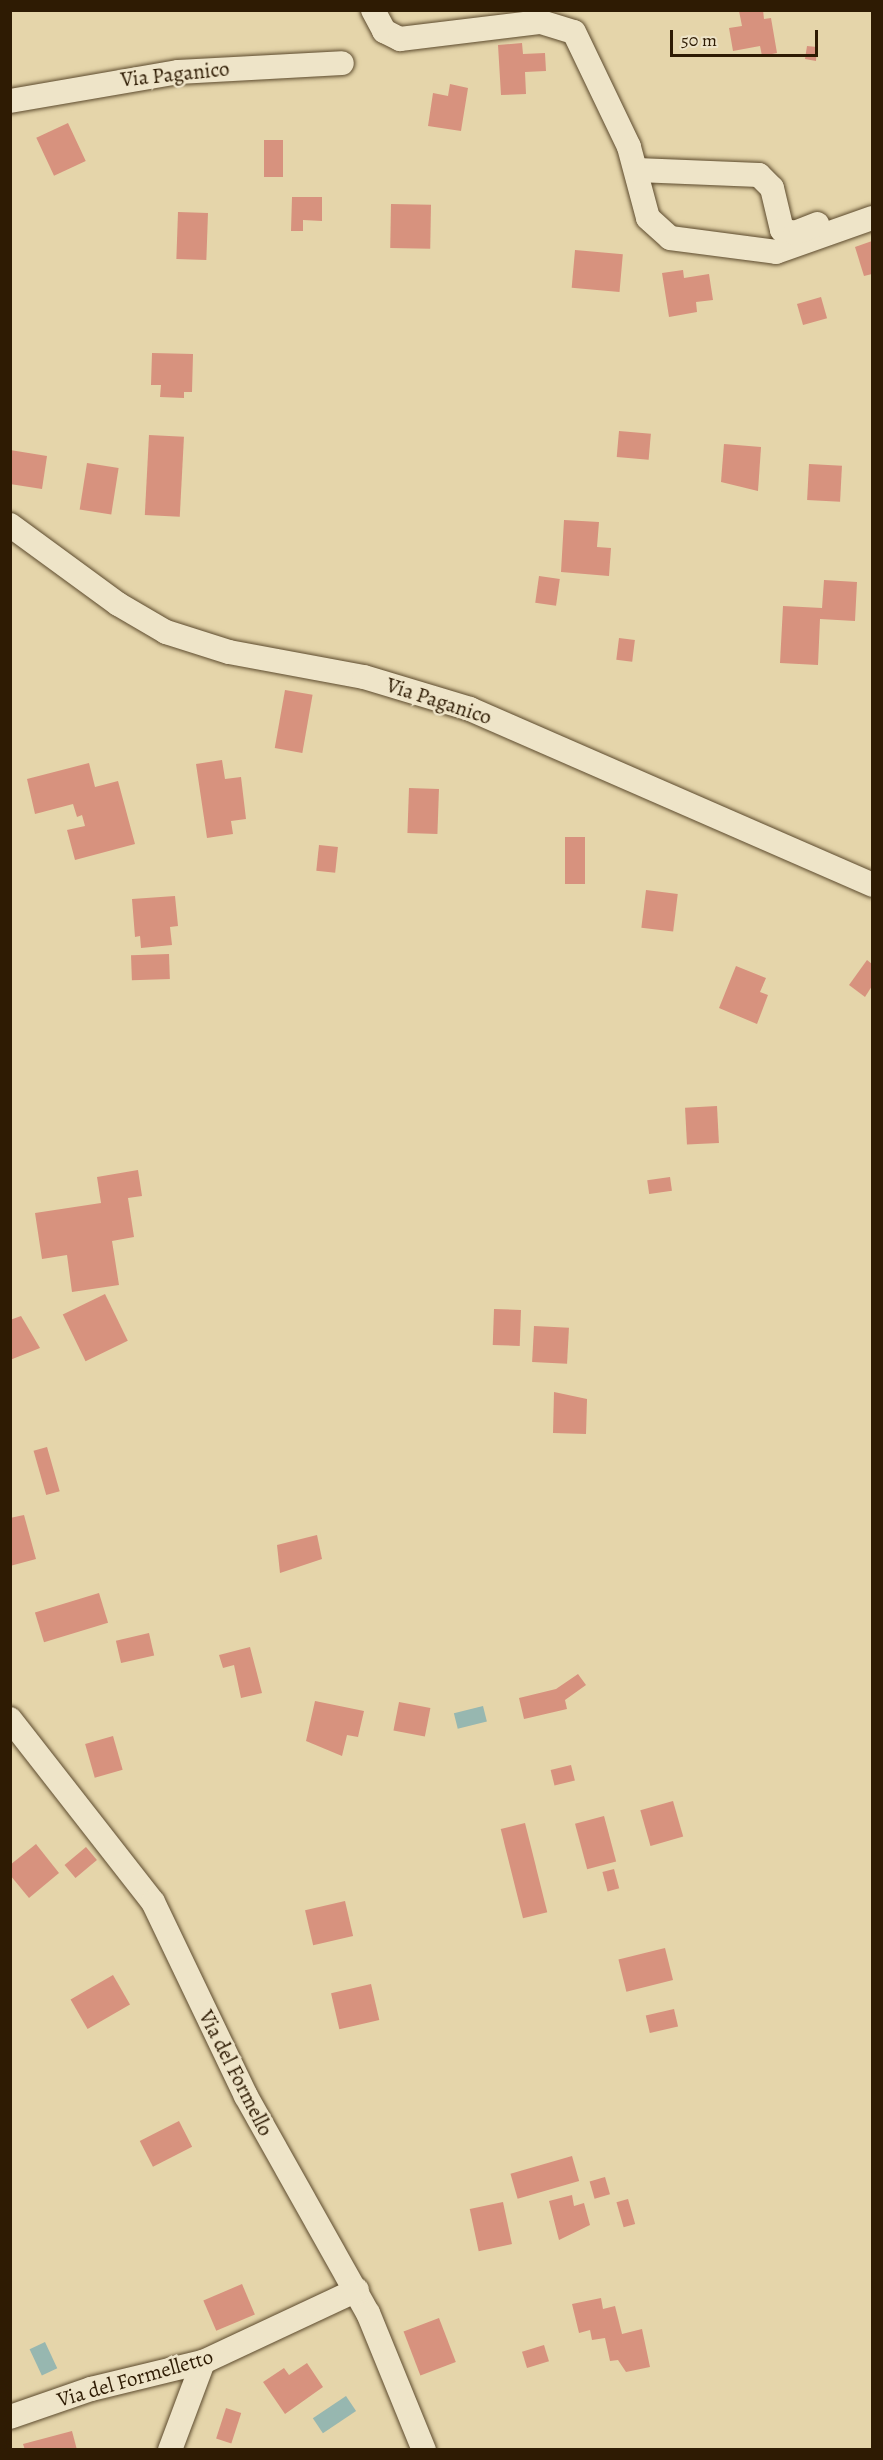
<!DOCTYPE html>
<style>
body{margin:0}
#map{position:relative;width:883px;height:2460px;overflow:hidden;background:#e5d5aa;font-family:Alegreya,serif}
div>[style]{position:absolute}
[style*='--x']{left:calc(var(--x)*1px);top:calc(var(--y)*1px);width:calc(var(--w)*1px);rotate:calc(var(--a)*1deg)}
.water>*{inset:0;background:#97b7b0;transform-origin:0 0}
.building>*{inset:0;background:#d7927e;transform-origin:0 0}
.roads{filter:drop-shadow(0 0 2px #5c4a2d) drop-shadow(0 0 2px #5c4a2d)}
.minor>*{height:24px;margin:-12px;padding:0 12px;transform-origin:12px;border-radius:12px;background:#eee4c8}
span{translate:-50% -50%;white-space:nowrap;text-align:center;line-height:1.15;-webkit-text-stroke:5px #eee4c8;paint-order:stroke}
.street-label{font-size:21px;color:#2e1b03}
.frame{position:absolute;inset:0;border:12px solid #2e1b03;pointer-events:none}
.scale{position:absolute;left:670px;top:30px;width:148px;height:27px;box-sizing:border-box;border:3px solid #2e1b03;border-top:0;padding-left:8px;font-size:18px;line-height:21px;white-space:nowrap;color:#2e1b03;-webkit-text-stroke:4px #eee4c8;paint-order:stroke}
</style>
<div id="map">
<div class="water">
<i style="left:483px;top:1706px;width:16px;height:30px;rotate:76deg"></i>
<i style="left:45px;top:2342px;width:29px;height:17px;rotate:65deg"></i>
<i style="left:346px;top:2396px;width:18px;height:40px;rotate:56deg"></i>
</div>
<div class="building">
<i style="clip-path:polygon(763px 10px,764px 19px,771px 18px,777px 53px,762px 56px,760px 46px,733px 51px,729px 28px,742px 26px,739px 11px)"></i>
<i style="clip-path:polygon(522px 43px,523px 54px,545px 53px,546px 71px,525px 72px,526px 94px,501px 95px,498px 45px)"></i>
<i style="clip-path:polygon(807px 46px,817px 47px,816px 61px,805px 59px)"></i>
<i style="clip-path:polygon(450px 84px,468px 88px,461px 131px,428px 126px,433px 93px,448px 96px)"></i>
<i style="left:68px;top:123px;width:42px;height:35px;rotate:65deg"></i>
<i style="left:264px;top:140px;width:19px;height:37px"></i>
<i style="clip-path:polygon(292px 197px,322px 197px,322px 221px,303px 220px,303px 231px,291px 231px)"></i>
<i style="left:391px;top:204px;width:40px;height:44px;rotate:1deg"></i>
<i style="left:178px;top:212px;width:30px;height:47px;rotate:2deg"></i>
<i style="clip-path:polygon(872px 241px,872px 274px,864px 276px,855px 247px)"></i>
<i style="left:575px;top:250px;width:48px;height:38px;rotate:5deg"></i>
<i style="clip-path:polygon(683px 270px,684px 278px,709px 274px,713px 300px,696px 302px,697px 312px,669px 317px,662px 273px)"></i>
<i style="left:821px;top:297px;width:22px;height:25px;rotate:74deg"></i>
<i style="clip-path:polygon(152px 353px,193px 354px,192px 392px,184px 392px,184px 398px,160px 397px,161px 385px,151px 385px)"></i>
<i style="left:619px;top:431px;width:32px;height:26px;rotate:5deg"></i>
<i style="left:149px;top:435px;width:35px;height:80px;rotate:3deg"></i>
<i style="clip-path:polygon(724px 444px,761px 447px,758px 491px,721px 482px)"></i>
<i style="clip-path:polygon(10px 450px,47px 456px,42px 489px,10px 484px)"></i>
<i style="left:87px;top:463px;width:32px;height:47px;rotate:9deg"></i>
<i style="left:809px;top:464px;width:33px;height:36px;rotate:3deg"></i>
<i style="clip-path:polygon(564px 520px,599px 522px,597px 547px,611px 548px,609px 576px,561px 572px)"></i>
<i style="left:539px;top:576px;width:21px;height:27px;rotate:8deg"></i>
<i style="clip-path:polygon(824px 580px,857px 582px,855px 621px,820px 619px,818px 665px,780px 663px,783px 606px,822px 608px)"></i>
<i style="left:619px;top:638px;width:16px;height:22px;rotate:7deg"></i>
<i style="left:285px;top:690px;width:28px;height:59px;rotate:10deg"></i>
<i style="clip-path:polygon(222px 760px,225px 779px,241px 777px,246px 819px,231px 821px,233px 834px,207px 838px,196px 764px)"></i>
<i style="clip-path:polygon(89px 763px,95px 787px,118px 781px,135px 844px,75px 860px,67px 830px,85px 826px,82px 815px,77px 817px,73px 804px,35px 814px,27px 779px)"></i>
<i style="left:409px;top:788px;width:30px;height:45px;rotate:2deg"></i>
<i style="left:565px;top:837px;width:20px;height:47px"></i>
<i style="left:319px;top:845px;width:19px;height:26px;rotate:6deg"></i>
<i style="left:646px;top:890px;width:32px;height:38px;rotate:7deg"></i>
<i style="clip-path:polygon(175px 896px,178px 926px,170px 927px,172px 945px,141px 948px,140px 936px,135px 937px,132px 899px)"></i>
<i style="left:169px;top:954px;width:25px;height:38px;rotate:88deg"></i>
<i style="clip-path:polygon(867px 960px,872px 964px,872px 986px,865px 997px,849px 985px)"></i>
<i style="clip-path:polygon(736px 966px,766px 978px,760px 992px,768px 995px,757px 1024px,719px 1008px)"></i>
<i style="left:717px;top:1106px;width:37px;height:32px;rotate:87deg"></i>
<i style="clip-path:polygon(138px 1170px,142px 1196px,128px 1198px,134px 1237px,112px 1241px,119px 1285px,72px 1292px,67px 1255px,42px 1259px,35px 1213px,101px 1203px,97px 1177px)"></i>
<i style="left:670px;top:1177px;width:14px;height:23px;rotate:82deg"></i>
<i style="left:105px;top:1294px;width:52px;height:47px;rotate:64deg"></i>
<i style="left:494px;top:1309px;width:27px;height:36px;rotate:2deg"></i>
<i style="clip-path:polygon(21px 1316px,40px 1348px,10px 1360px,10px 1320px)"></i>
<i style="left:534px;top:1326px;width:35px;height:36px;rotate:3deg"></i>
<i style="clip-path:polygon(554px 1392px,587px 1399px,586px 1434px,553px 1433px)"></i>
<i style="left:47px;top:1447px;width:46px;height:14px;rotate:74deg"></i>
<i style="clip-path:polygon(24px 1515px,36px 1559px,10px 1566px,10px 1518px)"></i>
<i style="clip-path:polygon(317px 1535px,322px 1559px,280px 1573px,277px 1545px)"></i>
<i style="left:99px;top:1593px;width:31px;height:67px;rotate:73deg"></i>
<i style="left:149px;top:1633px;width:23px;height:34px;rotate:77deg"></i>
<i style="clip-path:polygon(250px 1647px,262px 1693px,241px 1698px,234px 1665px,223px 1668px,219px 1655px)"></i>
<i style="clip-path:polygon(578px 1674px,586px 1685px,565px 1700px,567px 1709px,524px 1719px,519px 1698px,556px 1689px)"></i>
<i style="clip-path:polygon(315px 1701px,364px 1711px,358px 1737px,347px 1735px,342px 1756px,306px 1741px)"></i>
<i style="left:399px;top:1702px;width:32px;height:29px;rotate:11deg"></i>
<i style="left:113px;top:1736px;width:35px;height:29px;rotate:74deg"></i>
<i style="left:571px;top:1765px;width:16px;height:21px;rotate:76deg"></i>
<i style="left:673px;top:1801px;width:37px;height:34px;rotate:74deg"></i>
<i style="left:604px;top:1816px;width:47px;height:30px;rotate:75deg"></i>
<i style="left:525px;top:1823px;width:92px;height:25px;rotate:76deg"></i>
<i style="clip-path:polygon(36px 1844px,59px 1873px,29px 1898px,10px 1875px,10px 1865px)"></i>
<i style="left:86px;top:1847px;width:17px;height:28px;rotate:50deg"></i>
<i style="left:614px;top:1869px;width:20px;height:12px;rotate:75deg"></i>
<i style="left:345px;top:1901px;width:36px;height:41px;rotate:77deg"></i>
<i style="left:665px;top:1948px;width:33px;height:48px;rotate:76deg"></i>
<i style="left:113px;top:1975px;width:34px;height:49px;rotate:60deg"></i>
<i style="left:371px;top:1984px;width:37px;height:41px;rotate:77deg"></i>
<i style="left:674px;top:2009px;width:18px;height:29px;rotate:77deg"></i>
<i style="left:179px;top:2121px;width:29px;height:44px;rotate:63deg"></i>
<i style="left:572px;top:2156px;width:26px;height:64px;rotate:74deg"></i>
<i style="left:605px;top:2177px;width:18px;height:16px;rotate:74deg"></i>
<i style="clip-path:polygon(572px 2195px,574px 2206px,584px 2203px,590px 2225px,559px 2240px,549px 2201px)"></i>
<i style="left:628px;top:2199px;width:26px;height:12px;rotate:74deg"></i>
<i style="left:503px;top:2202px;width:43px;height:34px;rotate:78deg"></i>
<i style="left:242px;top:2284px;width:33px;height:42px;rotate:67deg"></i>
<i style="clip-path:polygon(601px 2298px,603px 2309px,615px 2306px,622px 2334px,642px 2329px,650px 2367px,626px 2372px,618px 2360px,610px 2361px,605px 2338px,592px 2340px,590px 2330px,579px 2333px,572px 2304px)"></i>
<i style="left:439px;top:2318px;width:47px;height:38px;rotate:69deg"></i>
<i style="left:544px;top:2345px;width:17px;height:23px;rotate:73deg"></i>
<i style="clip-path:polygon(307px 2363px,323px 2387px,285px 2414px,263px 2382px,284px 2368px,289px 2375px)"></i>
<i style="left:226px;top:2408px;width:16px;height:32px;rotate:18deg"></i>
<i style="clip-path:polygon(72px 2431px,77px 2450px,25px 2450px,23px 2444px)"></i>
</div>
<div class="roads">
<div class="minor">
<i style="--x:373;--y:10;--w:24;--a:62"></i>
<i style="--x:384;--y:31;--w:18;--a:27"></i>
<i style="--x:400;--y:39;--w:142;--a:-6.9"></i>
<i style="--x:541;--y:22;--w:34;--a:17"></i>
<i style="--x:574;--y:32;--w:127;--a:64.4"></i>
<i style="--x:629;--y:147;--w:73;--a:75"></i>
<i style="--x:648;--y:218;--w:30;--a:42"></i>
<i style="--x:670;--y:238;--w:107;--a:7.5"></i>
<i style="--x:776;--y:252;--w:102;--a:-19.5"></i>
<i style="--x:10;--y:101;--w:170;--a:-9.8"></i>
<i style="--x:178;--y:72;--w:164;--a:-3.1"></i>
<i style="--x:637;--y:170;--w:122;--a:2.3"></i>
<i style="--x:759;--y:175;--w:18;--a:45"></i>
<i style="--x:772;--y:188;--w:43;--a:76.6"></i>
<i style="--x:782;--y:230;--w:13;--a:13"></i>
<i style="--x:795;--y:233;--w:24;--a:-22"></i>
<i style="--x:10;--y:525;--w:134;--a:36.2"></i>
<i style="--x:118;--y:604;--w:56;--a:30.3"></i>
<i style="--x:166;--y:632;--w:66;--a:17.6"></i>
<i style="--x:229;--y:652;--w:137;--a:10.5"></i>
<i style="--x:364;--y:677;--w:111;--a:16.8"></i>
<i style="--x:470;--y:709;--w:439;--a:23.6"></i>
<i style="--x:10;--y:1719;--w:232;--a:52"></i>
<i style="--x:153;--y:1902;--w:215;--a:64.4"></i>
<i style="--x:246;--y:2096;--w:249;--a:60.7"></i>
<i style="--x:368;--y:2313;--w:148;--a:67.8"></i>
<i style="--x:10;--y:2417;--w:86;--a:-19.1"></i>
<i style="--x:91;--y:2389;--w:115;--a:-13.6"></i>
<i style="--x:203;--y:2362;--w:170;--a:-25.1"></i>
<i style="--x:170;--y:2450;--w:94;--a:-69.4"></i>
</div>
</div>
<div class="street-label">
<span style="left:175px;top:74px;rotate:-6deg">Via Paganico</span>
<span style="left:439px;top:701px;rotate:18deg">Via Paganico</span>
<span style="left:236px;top:2073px;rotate:63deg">Via del Formello</span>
<span style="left:135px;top:2378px;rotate:-16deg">Via del Formelletto</span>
</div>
<div class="frame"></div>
<div class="scale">50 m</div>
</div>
